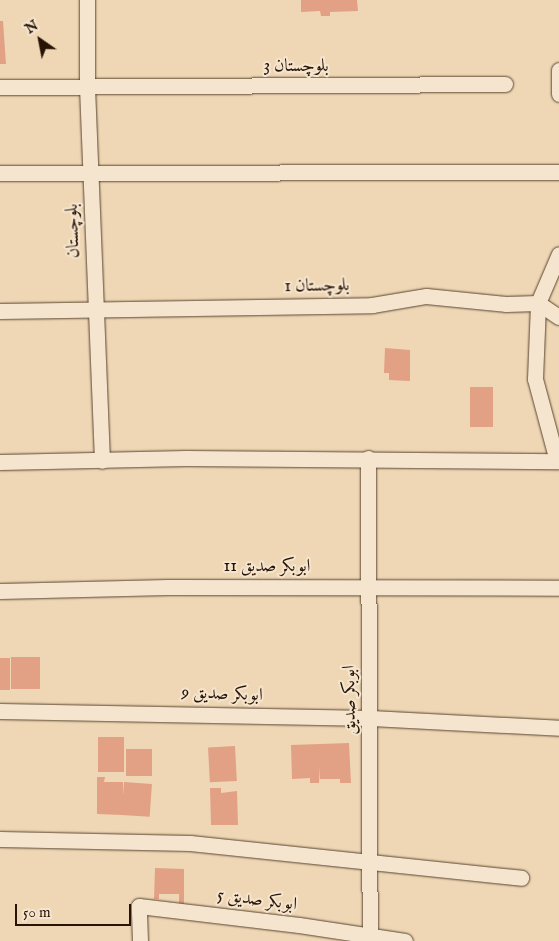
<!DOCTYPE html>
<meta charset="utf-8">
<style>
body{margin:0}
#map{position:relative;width:559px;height:941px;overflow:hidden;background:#efd7b5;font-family:"IM FELL English",Amiri,serif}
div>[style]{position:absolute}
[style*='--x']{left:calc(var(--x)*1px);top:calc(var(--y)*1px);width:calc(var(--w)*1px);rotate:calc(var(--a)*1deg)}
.building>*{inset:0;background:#e2a084;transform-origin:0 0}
.roads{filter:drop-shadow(0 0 1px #594530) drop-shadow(0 0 1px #594530)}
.minor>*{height:15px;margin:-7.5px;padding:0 7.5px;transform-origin:7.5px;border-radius:7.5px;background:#f5e5cf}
span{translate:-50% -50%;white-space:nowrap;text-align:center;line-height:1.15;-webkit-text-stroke:4px #f5e5cf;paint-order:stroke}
.street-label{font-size:18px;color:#271404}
.north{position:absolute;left:15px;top:15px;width:50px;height:50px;-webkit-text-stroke:4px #f5e5cf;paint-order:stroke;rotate:327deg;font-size:14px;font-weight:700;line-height:20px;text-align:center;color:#271404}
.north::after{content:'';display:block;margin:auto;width:18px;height:22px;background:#271404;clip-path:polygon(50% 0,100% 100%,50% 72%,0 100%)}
.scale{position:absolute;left:15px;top:904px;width:116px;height:22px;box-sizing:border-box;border:2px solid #271404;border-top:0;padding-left:6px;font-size:15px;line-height:18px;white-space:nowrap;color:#271404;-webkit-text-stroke:4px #f5e5cf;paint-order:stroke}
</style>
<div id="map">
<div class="building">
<i style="clip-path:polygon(301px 0,357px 0,358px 11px,330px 12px,330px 16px,321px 16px,320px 11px,301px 12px)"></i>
<i style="clip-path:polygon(0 21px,3px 21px,6px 64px,0 64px)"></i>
<i style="clip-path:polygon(385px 348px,410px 350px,410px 381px,389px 380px,389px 373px,384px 373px)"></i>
<i style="left:470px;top:387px;width:23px;height:40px"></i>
<i style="left:11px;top:657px;width:29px;height:32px"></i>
<i style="left:0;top:658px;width:10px;height:32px"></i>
<i style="left:124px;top:737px;width:35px;height:26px;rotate:90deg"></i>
<i style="clip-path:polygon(349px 743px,351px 783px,340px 783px,340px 779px,320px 779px,320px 766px,319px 783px,310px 783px,310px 778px,292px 779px,291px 745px)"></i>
<i style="left:235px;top:746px;width:35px;height:27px;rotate:87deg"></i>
<i style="left:126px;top:749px;width:26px;height:27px"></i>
<i style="clip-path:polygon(97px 777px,105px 777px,104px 782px,123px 782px,123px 815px,97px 814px)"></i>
<i style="left:124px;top:782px;width:28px;height:33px;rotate:4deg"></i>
<i style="clip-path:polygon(210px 788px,221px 788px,221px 793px,237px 791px,238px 825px,211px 825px)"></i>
<i style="clip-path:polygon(155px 868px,184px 869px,184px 904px,179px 904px,179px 894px,159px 894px,159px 899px,154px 899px)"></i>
</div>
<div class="roads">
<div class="minor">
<i style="--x:87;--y:0;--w:87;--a:90"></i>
<i style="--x:87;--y:87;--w:374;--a:87.7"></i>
<i style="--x:559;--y:70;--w:24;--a:90"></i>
<i style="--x:0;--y:87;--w:505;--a:-0.34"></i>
<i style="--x:0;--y:173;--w:559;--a:-0.1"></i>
<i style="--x:538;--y:303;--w:25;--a:34"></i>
<i style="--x:0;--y:311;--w:372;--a:-0.9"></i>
<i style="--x:372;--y:305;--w:55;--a:-9.5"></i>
<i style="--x:426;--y:296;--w:80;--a:5.7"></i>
<i style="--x:506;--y:304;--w:32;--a:-2"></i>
<i style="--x:368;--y:458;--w:483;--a:89.8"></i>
<i style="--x:557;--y:461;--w:85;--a:-105"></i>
<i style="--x:535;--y:379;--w:76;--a:-87.7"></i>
<i style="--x:538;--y:303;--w:53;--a:-66.8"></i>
<i style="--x:0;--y:462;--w:186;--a:-1.2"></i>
<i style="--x:186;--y:458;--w:373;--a:0.5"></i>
<i style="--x:0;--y:591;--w:168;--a:-1.4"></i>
<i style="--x:168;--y:587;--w:391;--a:0.1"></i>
<i style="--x:0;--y:711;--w:371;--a:1.1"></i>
<i style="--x:371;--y:718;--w:188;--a:3"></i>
<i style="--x:0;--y:839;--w:190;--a:1.2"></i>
<i style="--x:190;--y:843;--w:333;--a:6"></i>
<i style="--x:140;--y:941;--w:35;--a:-92"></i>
<i style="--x:139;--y:906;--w:161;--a:6.8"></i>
<i style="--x:299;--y:925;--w:107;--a:8.6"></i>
</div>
</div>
<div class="street-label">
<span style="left:296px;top:67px">بلوچستان 3</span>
<span style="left:74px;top:231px;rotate:-92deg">بلوچستان</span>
<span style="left:317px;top:287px;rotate:-1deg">بلوچستان 1</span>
<span style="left:267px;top:567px">ابوبکر صدیق 11</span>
<span style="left:222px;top:695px;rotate:2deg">ابوبکر صدیق 9</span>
<span style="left:351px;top:700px;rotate:-91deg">ابوبکر صدیق</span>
<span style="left:257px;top:901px;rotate:7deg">ابوبکر صدیق 5</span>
</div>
<div class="north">N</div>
<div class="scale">50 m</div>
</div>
